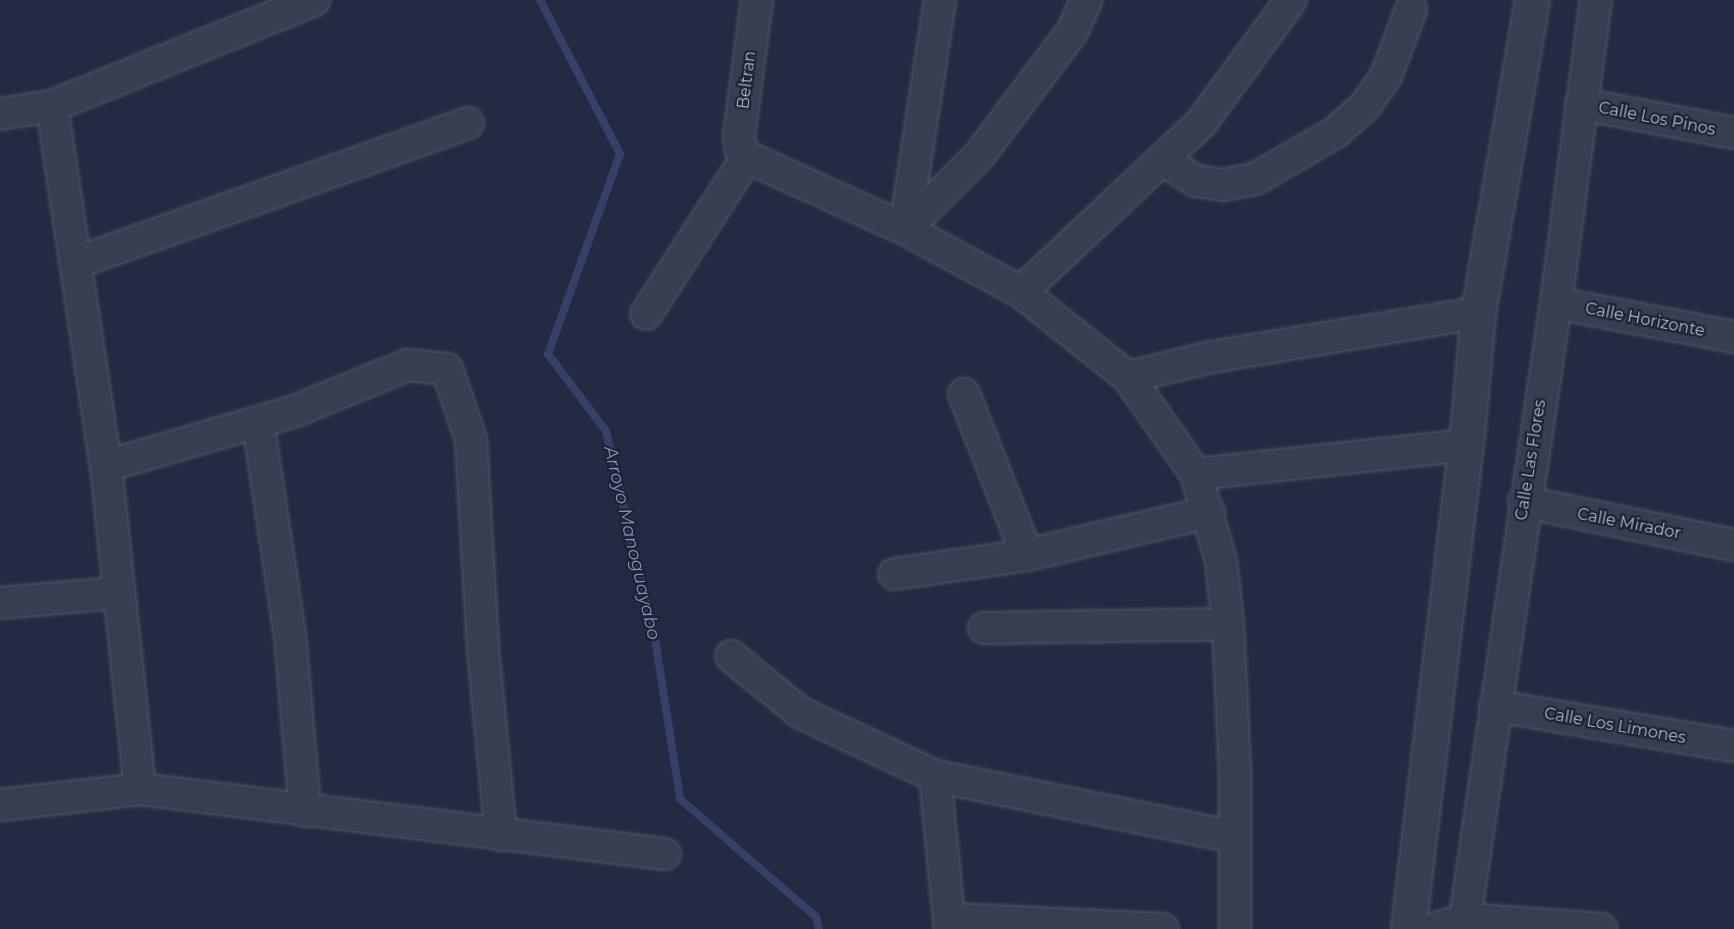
<!DOCTYPE html>
<style>
body{margin:0}
#map{position:relative;width:1734px;height:929px;overflow:hidden;background:#242a41;font-family:Montserrat,sans-serif}
div>[style]{position:absolute}
[style*='--x']{left:calc(var(--x)*1px);top:calc(var(--y)*1px);width:calc(var(--w)*1px);rotate:calc(var(--a)*1deg)}
.stream>*{height:8px;margin:-4px;padding:0 4px;transform-origin:4px;border-radius:4px;background:#353f67}
.roads{filter:drop-shadow(0 0 2px #505568) drop-shadow(0 0 2px #505568)}
.minor>*{height:30px;margin:-15px;padding:0 15px;transform-origin:15px;border-radius:15px;background:#383d51}
.tertiary>*{height:33px;margin:-16.5px;padding:0 16.5px;transform-origin:16.5px;border-radius:16.5px;background:#383d51}
span{translate:-50% -50%;white-space:nowrap;text-align:center;line-height:1.15;-webkit-text-stroke:4.5px #1d2236;paint-order:stroke}
.street-label{font-size:16px;color:#b5b9cb}
.water-label{font-size:18px;color:#828eb8;font-style:italic}
</style>
<div id="map">
<div class="stream">
<i style="--x:540;--y:0;--w:174;--a:62.5"></i>
<i style="--x:620;--y:154;--w:213;--a:109.8"></i>
<i style="--x:548;--y:354;--w:96;--a:53"></i>
<i style="--x:606;--y:431;--w:220;--a:76.8"></i>
<i style="--x:656;--y:645;--w:156;--a:81.1"></i>
<i style="--x:680;--y:799;--w:180;--a:40.9"></i>
<i style="--x:816;--y:917;--w:12;--a:76"></i>
</div>
<div class="roads">
<div class="minor">
<i style="--x:757;--y:0;--w:138;--a:97.5"></i>
<i style="--x:739;--y:137;--w:13;--a:81"></i>
<i style="--x:741;--y:150;--w:9;--a:49"></i>
<i style="--x:747;--y:157;--w:174;--a:24.5"></i>
<i style="--x:905;--y:229;--w:132;--a:28.5"></i>
<i style="--x:1021;--y:292;--w:137;--a:38.5"></i>
<i style="--x:1128;--y:377;--w:118;--a:55"></i>
<i style="--x:1196;--y:474;--w:91;--a:74"></i>
<i style="--x:1221;--y:561;--w:63;--a:83.7"></i>
<i style="--x:1228;--y:624;--w:147;--a:87.3"></i>
<i style="--x:1235;--y:771;--w:158;--a:90"></i>
<i style="--x:1581;--y:104;--w:156;--a:10.7"></i>
<i style="--x:52;--y:106;--w:364;--a:81.5"></i>
<i style="--x:106;--y:466;--w:325;--a:84"></i>
<i style="--x:0;--y:114;--w:53;--a:-8.7"></i>
<i style="--x:52;--y:106;--w:283;--a:-22"></i>
<i style="--x:1164;--y:161;--w:38;--a:32"></i>
<i style="--x:1196;--y:181;--w:27;--a:8"></i>
<i style="--x:1223;--y:185;--w:33;--a:-11"></i>
<i style="--x:1255;--y:179;--w:94;--a:-30.1"></i>
<i style="--x:1336;--y:132;--w:39;--a:-42"></i>
<i style="--x:1365;--y:106;--w:37;--a:-55"></i>
<i style="--x:1386;--y:76;--w:71;--a:-69.3"></i>
<i style="--x:905;--y:229;--w:103;--a:-44.6"></i>
<i style="--x:978;--y:157;--w:156;--a:-53.1"></i>
<i style="--x:1072;--y:32;--w:35;--a:-66"></i>
<i style="--x:905;--y:229;--w:232;--a:-81.3"></i>
<i style="--x:75;--y:263;--w:417;--a:-19.6"></i>
<i style="--x:1021;--y:292;--w:247;--a:-43.2"></i>
<i style="--x:1201;--y:123;--w:152;--a:-53.8"></i>
<i style="--x:1556;--y:303;--w:181;--a:10.8"></i>
<i style="--x:646;--y:314;--w:187;--a:-57.2"></i>
<i style="--x:1128;--y:377;--w:85;--a:-13.5"></i>
<i style="--x:1211;--y:357;--w:271;--a:-9.4"></i>
<i style="--x:964;--y:394;--w:173;--a:68.6"></i>
<i style="--x:258;--y:422;--w:215;--a:81.5"></i>
<i style="--x:290;--y:635;--w:177;--a:85.1"></i>
<i style="--x:106;--y:466;--w:197;--a:-16.2"></i>
<i style="--x:295;--y:411;--w:122;--a:-22.2"></i>
<i style="--x:408;--y:365;--w:39;--a:6"></i>
<i style="--x:447;--y:369;--w:75;--a:71.3"></i>
<i style="--x:471;--y:440;--w:209;--a:86.7"></i>
<i style="--x:483;--y:649;--w:187;--a:84.5"></i>
<i style="--x:1196;--y:474;--w:272;--a:-6.1"></i>
<i style="--x:1524;--y:502;--w:214;--a:11.6"></i>
<i style="--x:894;--y:574;--w:134;--a:-8.1"></i>
<i style="--x:1027;--y:555;--w:187;--a:-13.3"></i>
<i style="--x:0;--y:603;--w:117;--a:-4.9"></i>
<i style="--x:984;--y:628;--w:244;--a:-0.9"></i>
<i style="--x:731;--y:656;--w:90;--a:39.2"></i>
<i style="--x:801;--y:713;--w:148;--a:25.2"></i>
<i style="--x:935;--y:776;--w:306;--a:11.5"></i>
<i style="--x:1495;--y:706;--w:242;--a:9.5"></i>
<i style="--x:935;--y:776;--w:154;--a:84.4"></i>
<i style="--x:0;--y:805;--w:141;--a:-6.5"></i>
<i style="--x:140;--y:789;--w:529;--a:7.06"></i>
<i style="--x:949;--y:919;--w:214;--a:2.7"></i>
<i style="--x:1465;--y:919;--w:623;--a:-81.6"></i>
<i style="--x:1556;--y:303;--w:306;--a:-82.5"></i>
<i style="--x:1433;--y:929;--w:34;--a:-17"></i>
<i style="--x:1465;--y:919;--w:137;--a:4.2"></i>
</div>
<div class="tertiary">
<i style="--x:1408;--y:929;--w:487;--a:-83.2"></i>
<i style="--x:1466;--y:445;--w:133;--a:-84.8"></i>
<i style="--x:1478;--y:313;--w:318;--a:-80.2"></i>
</div>
</div>
<div class="street-label">
<span style="left:747px;top:80px;rotate:-83deg">Beltran</span>
<span style="left:1657px;top:119px;rotate:11deg">Calle Los Pinos</span>
<span style="left:1645px;top:320px;rotate:11deg">Calle Horizonte</span>
<span style="left:1531px;top:460px;rotate:-81deg">Calle Las Flores</span>
<span style="left:1629px;top:524px;rotate:11deg">Calle Mirador</span>
<span style="left:1615px;top:726px;rotate:10deg">Calle Los Limones</span>
</div>
<div class="water-label">
<span style="left:632px;top:543px;rotate:77deg">Arroyo Manoguayabo</span>
</div>
</div>
